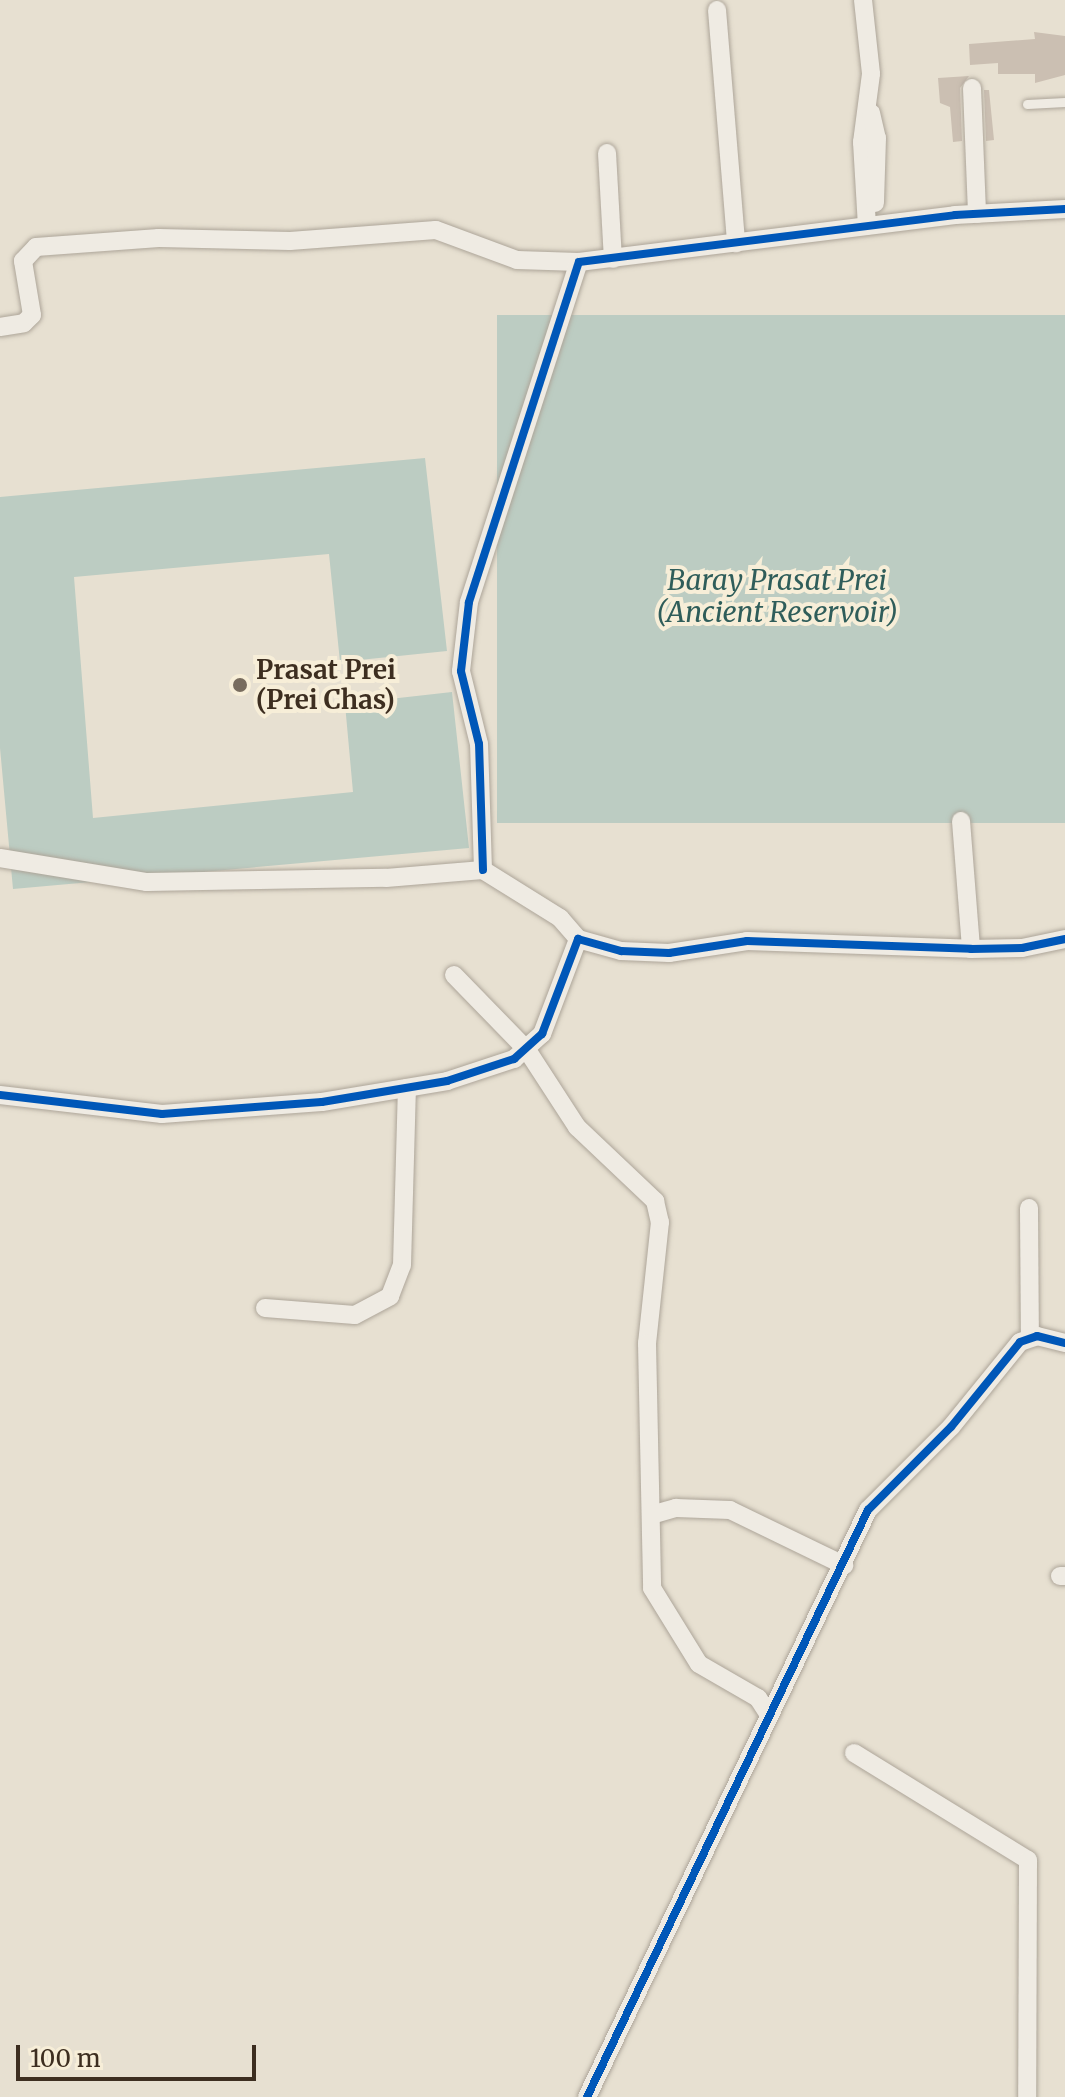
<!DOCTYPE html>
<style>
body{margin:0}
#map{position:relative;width:1065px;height:2097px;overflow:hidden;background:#e7e0d1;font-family:Merriweather,serif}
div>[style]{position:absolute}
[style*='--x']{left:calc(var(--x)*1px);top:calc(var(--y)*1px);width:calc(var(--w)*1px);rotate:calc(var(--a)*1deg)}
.water>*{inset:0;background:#bcccc2;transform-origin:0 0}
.building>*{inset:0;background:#cbbfb2}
.roads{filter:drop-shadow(0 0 2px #ada599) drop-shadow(0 0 2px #ada599)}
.service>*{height:9px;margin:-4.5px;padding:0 4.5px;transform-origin:4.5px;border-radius:4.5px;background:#efebe3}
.minor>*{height:18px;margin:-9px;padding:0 9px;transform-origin:9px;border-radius:9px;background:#efebe3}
.cycleway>*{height:8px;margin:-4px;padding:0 4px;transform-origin:4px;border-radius:4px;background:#0057b8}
.dots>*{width:22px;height:22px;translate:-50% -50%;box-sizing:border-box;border:4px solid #f7eed8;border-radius:50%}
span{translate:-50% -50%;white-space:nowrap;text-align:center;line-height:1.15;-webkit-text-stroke:8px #f7eed8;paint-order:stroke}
.poi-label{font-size:26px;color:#3d2e20;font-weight:700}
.left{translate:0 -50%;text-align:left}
.water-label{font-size:28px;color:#2f5d5a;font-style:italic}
.scale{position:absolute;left:16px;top:2045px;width:240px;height:36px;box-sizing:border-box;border:4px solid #3d2e20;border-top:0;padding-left:10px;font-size:24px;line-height:28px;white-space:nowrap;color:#3d2e20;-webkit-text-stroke:6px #f7eed8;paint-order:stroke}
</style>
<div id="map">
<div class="water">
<i style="left:1065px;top:315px;width:508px;height:568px;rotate:90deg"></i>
<i style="clip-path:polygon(425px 458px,447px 651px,340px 662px,329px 554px,74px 577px,93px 818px,353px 792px,345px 704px,452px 692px,469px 848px,13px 889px,0 748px,0 497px)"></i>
</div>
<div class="building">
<i style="clip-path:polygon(1034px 32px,1065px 36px,1065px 75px,1035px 83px,1035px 74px,998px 74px,998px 63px,970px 65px,969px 44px,1035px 39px)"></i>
<i style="clip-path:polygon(969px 76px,960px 88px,962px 141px,953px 142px,950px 107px,940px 103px,938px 78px)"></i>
<i style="clip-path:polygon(984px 90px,989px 90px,994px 140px,986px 141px)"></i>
</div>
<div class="roads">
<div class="service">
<i style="--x:1027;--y:104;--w:38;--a:-3"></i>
</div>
<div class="minor">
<i style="--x:863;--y:0;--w:74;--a:83.8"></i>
<i style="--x:871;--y:74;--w:69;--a:97.5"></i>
<i style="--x:862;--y:142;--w:84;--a:86.6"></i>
<i style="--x:717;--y:10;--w:234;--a:85.3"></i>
<i style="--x:972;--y:88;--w:126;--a:87.7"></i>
<i style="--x:871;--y:113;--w:26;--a:77"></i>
<i style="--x:877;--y:138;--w:65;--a:91.8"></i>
<i style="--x:607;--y:153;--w:106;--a:86.8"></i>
<i style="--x:0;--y:327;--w:24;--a:-9"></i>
<i style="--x:24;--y:323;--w:11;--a:-45"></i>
<i style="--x:32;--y:315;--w:55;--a:-99.5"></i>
<i style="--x:23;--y:261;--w:19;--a:-47"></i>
<i style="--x:36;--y:247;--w:123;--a:-4.2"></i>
<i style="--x:159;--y:238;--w:131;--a:1.3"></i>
<i style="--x:290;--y:241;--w:146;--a:-4.3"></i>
<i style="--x:436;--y:230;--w:86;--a:20.3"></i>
<i style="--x:517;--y:260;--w:62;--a:1.8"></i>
<i style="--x:961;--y:821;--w:128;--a:85.5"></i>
<i style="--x:0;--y:858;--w:149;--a:9.3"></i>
<i style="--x:147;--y:882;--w:239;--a:-1"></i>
<i style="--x:386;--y:878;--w:97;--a:-4.7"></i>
<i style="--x:483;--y:870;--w:91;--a:31.9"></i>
<i style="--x:560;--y:918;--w:28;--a:49"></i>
<i style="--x:483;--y:870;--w:126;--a:-91.8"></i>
<i style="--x:479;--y:744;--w:75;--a:-103.9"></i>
<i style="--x:461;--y:671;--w:69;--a:-83.4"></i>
<i style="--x:469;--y:602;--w:357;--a:-72.1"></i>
<i style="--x:579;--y:262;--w:379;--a:-7.1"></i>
<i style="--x:955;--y:215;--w:110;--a:-3.1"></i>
<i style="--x:454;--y:975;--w:105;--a:45.8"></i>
<i style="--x:527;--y:1050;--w:92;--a:57"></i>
<i style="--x:577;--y:1127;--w:108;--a:43.5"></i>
<i style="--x:655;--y:1201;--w:22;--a:77"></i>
<i style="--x:660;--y:1222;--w:122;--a:96.1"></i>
<i style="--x:647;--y:1343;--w:245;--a:88.8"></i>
<i style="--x:652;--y:1588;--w:89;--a:58.3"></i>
<i style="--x:699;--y:1664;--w:68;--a:30"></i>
<i style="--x:758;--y:1698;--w:17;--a:57"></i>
<i style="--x:0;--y:1095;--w:163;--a:6.7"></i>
<i style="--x:162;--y:1114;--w:160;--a:-4.3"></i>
<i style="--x:322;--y:1102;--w:127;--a:-9.5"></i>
<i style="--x:447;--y:1081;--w:71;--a:-18.2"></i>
<i style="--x:514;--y:1059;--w:38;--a:-42"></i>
<i style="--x:542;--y:1034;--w:102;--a:-69.2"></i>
<i style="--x:578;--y:939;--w:45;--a:15.6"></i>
<i style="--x:621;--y:951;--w:48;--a:2.4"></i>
<i style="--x:669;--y:953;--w:79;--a:-8.7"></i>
<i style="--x:747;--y:941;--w:224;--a:2"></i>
<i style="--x:971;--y:949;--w:51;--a:-1.1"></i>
<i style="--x:1022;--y:948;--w:44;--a:-11.8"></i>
<i style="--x:1029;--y:1208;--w:130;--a:89.6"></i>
<i style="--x:265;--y:1308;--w:90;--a:4.4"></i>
<i style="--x:355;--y:1315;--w:40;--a:-28"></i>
<i style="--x:390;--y:1296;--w:33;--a:-69"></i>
<i style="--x:402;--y:1265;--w:177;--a:-88.4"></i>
<i style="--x:651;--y:1515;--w:26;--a:-16"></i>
<i style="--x:676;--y:1508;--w:54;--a:2.1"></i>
<i style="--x:730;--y:1510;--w:127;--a:25.8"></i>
<i style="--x:1060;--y:1576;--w:5;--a:0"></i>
<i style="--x:854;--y:1753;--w:204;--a:31.6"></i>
<i style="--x:1028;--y:1860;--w:237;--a:90.2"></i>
<i style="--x:587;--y:2097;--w:651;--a:-64.42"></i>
<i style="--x:868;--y:1510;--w:117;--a:-45"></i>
<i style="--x:951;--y:1427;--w:109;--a:-50.9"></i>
<i style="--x:1020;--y:1342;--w:18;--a:-19"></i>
<i style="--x:1037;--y:1336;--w:29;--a:14"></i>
</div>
</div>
<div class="cycleway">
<i style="--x:483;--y:870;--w:126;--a:-91.8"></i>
<i style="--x:479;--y:744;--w:75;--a:-103.9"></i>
<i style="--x:461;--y:671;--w:69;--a:-83.4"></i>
<i style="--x:469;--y:602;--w:357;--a:-72.1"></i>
<i style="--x:579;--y:262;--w:379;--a:-7.1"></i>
<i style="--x:955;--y:215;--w:110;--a:-3.1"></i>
<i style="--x:0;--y:1095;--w:163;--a:6.7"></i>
<i style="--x:162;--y:1114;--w:160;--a:-4.3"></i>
<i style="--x:322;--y:1102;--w:127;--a:-9.5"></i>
<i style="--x:447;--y:1081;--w:71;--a:-18.2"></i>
<i style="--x:514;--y:1059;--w:38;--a:-42"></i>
<i style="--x:542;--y:1034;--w:102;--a:-69.2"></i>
<i style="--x:578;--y:939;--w:45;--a:15.6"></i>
<i style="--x:621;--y:951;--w:48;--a:2.4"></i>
<i style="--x:669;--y:953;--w:79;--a:-8.7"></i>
<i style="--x:747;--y:941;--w:224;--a:2"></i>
<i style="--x:971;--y:949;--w:51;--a:-1.1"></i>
<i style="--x:1022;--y:948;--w:44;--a:-11.8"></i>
<i style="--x:587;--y:2097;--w:651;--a:-64.42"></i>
<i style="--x:868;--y:1510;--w:117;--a:-45"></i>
<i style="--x:951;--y:1427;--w:109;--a:-50.9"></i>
<i style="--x:1020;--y:1342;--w:18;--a:-19"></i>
<i style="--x:1037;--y:1336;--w:29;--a:14"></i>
</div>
<div class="dots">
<i style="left:240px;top:685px;background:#786c5e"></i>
</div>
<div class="poi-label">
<span class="left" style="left:256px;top:685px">Prasat Prei<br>(Prei Chas)</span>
</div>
<div class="water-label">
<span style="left:777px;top:596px">Baray Prasat Prei<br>(Ancient Reservoir)</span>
</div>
<div class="scale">100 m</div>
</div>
